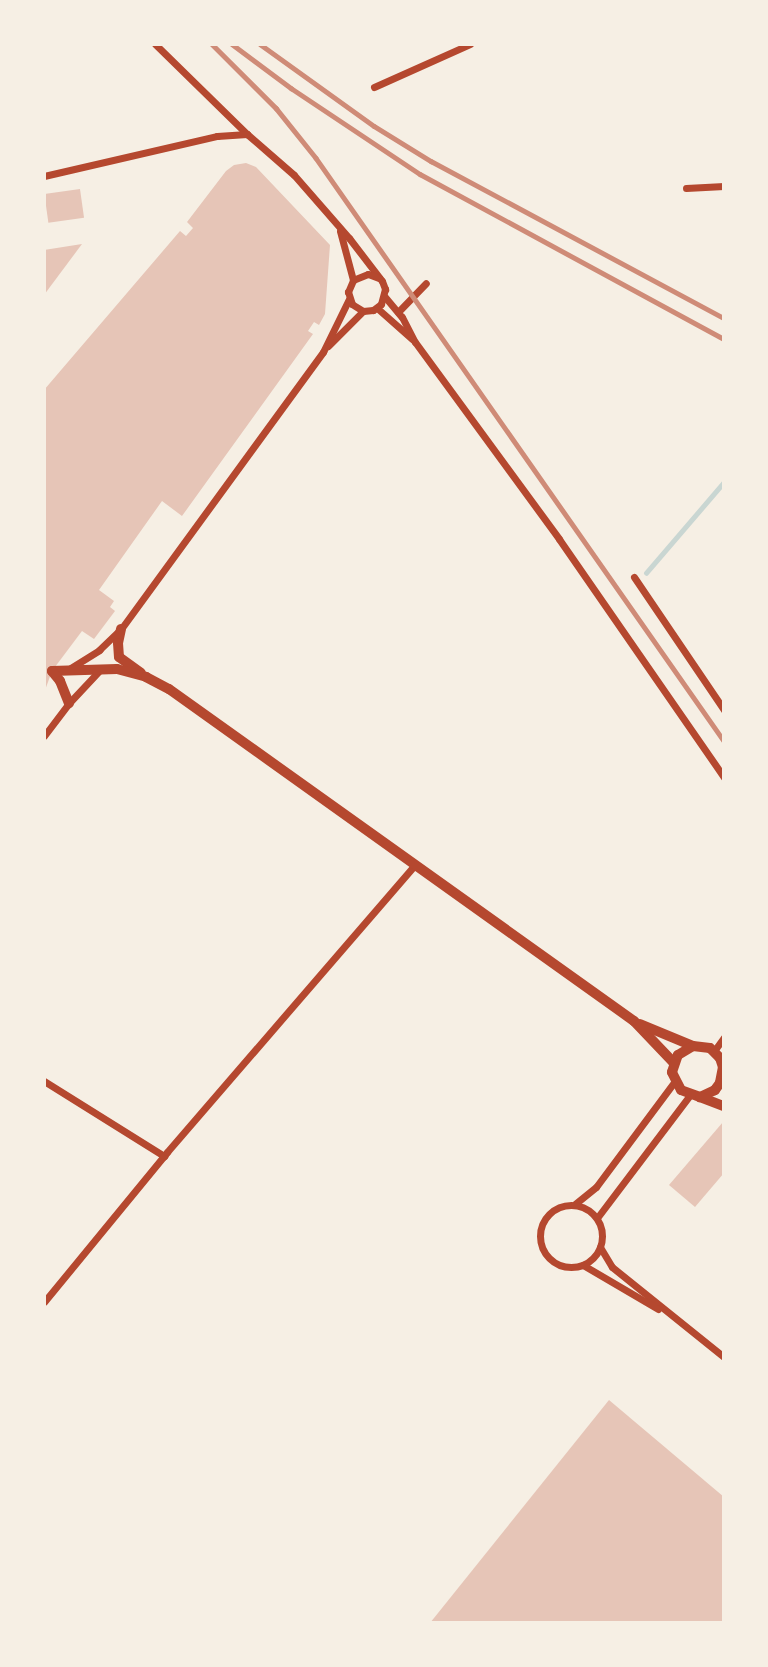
<!DOCTYPE html>
<style>
body{margin:0}
#map{position:relative;width:768px;height:1667px;overflow:hidden;background:#f6efe4;font-family:Mulish,sans-serif}
div>[style]{position:absolute}
[style*='--x']{left:calc(var(--x)*1px);top:calc(var(--y)*1px);width:calc(var(--w)*1px);rotate:calc(var(--a)*1deg)}
.stream>*{height:4.5px;margin:-2.25px;padding:0 2.25px;transform-origin:2.25px;border-radius:2.25px;background:#c9d6d2}
.building>*{inset:0;background:#e6c5b7;transform-origin:0 0}
.minor>*{height:7px;margin:-3.5px;padding:0 3.5px;transform-origin:3.5px;border-radius:3.5px;background:#b5482f}
.minor>.ring{margin:-3.5px;padding:0;box-sizing:content-box;background:none;border:7px solid #b5482f;border-radius:50%}
.secondary>*{height:10px;margin:-5px;padding:0 5px;transform-origin:5px;border-radius:5px;background:#b5482f}
.rail>*{height:4.5px;margin:-2.25px;padding:0 2.25px;transform-origin:2.25px;border-radius:2.25px;background:#cf8b77}
span{translate:-50% -50%;white-space:nowrap;text-align:center;line-height:1.15;-webkit-text-stroke:7px #f6efe4;paint-order:stroke}
.frame{position:absolute;inset:0;border:46px solid #f6efe4;pointer-events:none}
</style>
<div id="map">
<div class="stream">
<i style="--x:646;--y:573;--w:120;--a:-49.4"></i>
</div>
<div class="building">
<i style="clip-path:polygon(246px 163px,256px 167px,330px 245px,325px 314px,319px 325px,314px 322px,308px 331px,313px 334px,182px 516px,162px 501px,99px 590px,114px 601px,110px 607px,115px 611px,94px 639px,82px 631px,52px 671px,44px 693px,44px 390px,180px 231px,186px 236px,193px 228px,187px 222px,226px 171px,234px 165px)"></i>
<i style="left:80px;top:189px;width:29px;height:36px;rotate:82deg"></i>
<i style="clip-path:polygon(82px 244px,44px 295px,44px 250px)"></i>
<i style="clip-path:polygon(723px 1122px,724px 1173px,695px 1207px,669px 1185px)"></i>
<i style="clip-path:polygon(609px 1400px,724px 1497px,724px 1623px,430px 1623px)"></i>
</div>
<div class="minor">
<i style="--x:155;--y:44;--w:129;--a:44.4"></i>
<i style="--x:247;--y:134;--w:62;--a:41.1"></i>
<i style="--x:294;--y:175;--w:84;--a:48.9"></i>
<i style="--x:349;--y:238;--w:54;--a:52.5"></i>
<i style="--x:382;--y:281;--w:9;--a:69"></i>
<i style="--x:385;--y:289;--w:16;--a:105"></i>
<i style="--x:381;--y:304;--w:10;--a:143"></i>
<i style="--x:373;--y:310;--w:10;--a:174"></i>
<i style="--x:363;--y:311;--w:13;--a:-148"></i>
<i style="--x:352;--y:304;--w:13;--a:-108"></i>
<i style="--x:348;--y:292;--w:13;--a:-67"></i>
<i style="--x:353;--y:280;--w:16;--a:-22"></i>
<i style="--x:368;--y:274;--w:12;--a:20"></i>
<i style="--x:374;--y:87;--w:105;--a:-24.1"></i>
<i style="--x:44;--y:176;--w:178;--a:-13"></i>
<i style="--x:217;--y:136;--w:30;--a:-4"></i>
<i style="--x:686;--y:188;--w:38;--a:-3"></i>
<i style="--x:340;--y:231;--w:51;--a:75.1"></i>
<i style="--x:385;--y:297;--w:26;--a:50"></i>
<i style="--x:402;--y:317;--w:28;--a:63"></i>
<i style="--x:415;--y:342;--w:244;--a:53.8"></i>
<i style="--x:559;--y:539;--w:290;--a:55.3"></i>
<i style="--x:377;--y:308;--w:47;--a:41.5"></i>
<i style="--x:398;--y:312;--w:40;--a:-46"></i>
<i style="--x:328;--y:346;--w:49;--a:-45"></i>
<i style="--x:634;--y:577;--w:161;--a:55.9"></i>
<i style="--x:69;--y:669;--w:36;--a:-32"></i>
<i style="--x:99;--y:650;--w:30;--a:-44"></i>
<i style="--x:121;--y:629;--w:343;--a:-53.9"></i>
<i style="--x:323;--y:352;--w:59;--a:-63.9"></i>
<i style="--x:44;--y:736;--w:41;--a:-52.9"></i>
<i style="--x:69;--y:703;--w:45;--a:-46.8"></i>
<i style="--x:714;--y:1051;--w:17;--a:-54"></i>
<i style="--x:44;--y:1081;--w:142;--a:32"></i>
<i style="--x:575;--y:1204;--w:27;--a:-39"></i>
<i style="--x:596;--y:1187;--w:132;--a:-53.3"></i>
<i class="ring" style="left:540px;top:1205px;width:55px;height:55px"></i>
<i style="--x:597;--y:1218;--w:154;--a:-52.9"></i>
<i style="--x:600;--y:1247;--w:23;--a:59"></i>
<i style="--x:612;--y:1267;--w:144;--a:38.8"></i>
<i style="--x:583;--y:1265;--w:87;--a:30.4"></i>
<i style="--x:44;--y:1302;--w:194;--a:-50.6"></i>
<i style="--x:167;--y:1152;--w:378;--a:-49.2"></i>
</div>
<div class="secondary">
<i style="--x:121;--y:629;--w:14;--a:102"></i>
<i style="--x:118;--y:643;--w:14;--a:86"></i>
<i style="--x:119;--y:657;--w:27;--a:36"></i>
<i style="--x:52;--y:671;--w:65;--a:-1.8"></i>
<i style="--x:117;--y:669;--w:30;--a:15"></i>
<i style="--x:146;--y:677;--w:26;--a:28"></i>
<i style="--x:169;--y:689;--w:571;--a:35.53"></i>
<i style="--x:634;--y:1021;--w:58;--a:46.4"></i>
<i style="--x:52;--y:671;--w:13;--a:51"></i>
<i style="--x:60;--y:681;--w:24;--a:68"></i>
<i style="--x:640;--y:1024;--w:57;--a:22.5"></i>
<i style="--x:693;--y:1046;--w:17;--a:7"></i>
<i style="--x:710;--y:1048;--w:14;--a:45"></i>
<i style="--x:720;--y:1058;--w:9;--a:72"></i>
<i style="--x:723;--y:1067;--w:16;--a:101"></i>
<i style="--x:720;--y:1083;--w:9;--a:126"></i>
<i style="--x:715;--y:1090;--w:17;--a:155"></i>
<i style="--x:700;--y:1097;--w:20;--a:-160"></i>
<i style="--x:681;--y:1090;--w:20;--a:-117"></i>
<i style="--x:672;--y:1072;--w:18;--a:-71"></i>
<i style="--x:678;--y:1055;--w:17;--a:-31"></i>
<i style="--x:700;--y:1097;--w:26;--a:21"></i>
</div>
<div class="rail">
<i style="--x:212;--y:44;--w:91;--a:45"></i>
<i style="--x:276;--y:108;--w:64;--a:51.3"></i>
<i style="--x:316;--y:158;--w:712;--a:55.01"></i>
<i style="--x:232;--y:44;--w:74;--a:36.7"></i>
<i style="--x:291;--y:88;--w:155;--a:33.7"></i>
<i style="--x:420;--y:174;--w:346;--a:28.5"></i>
<i style="--x:260;--y:44;--w:140;--a:35.7"></i>
<i style="--x:374;--y:126;--w:67;--a:31.6"></i>
<i style="--x:431;--y:161;--w:332;--a:28.2"></i>
</div>
<div class="frame"></div>
</div>
